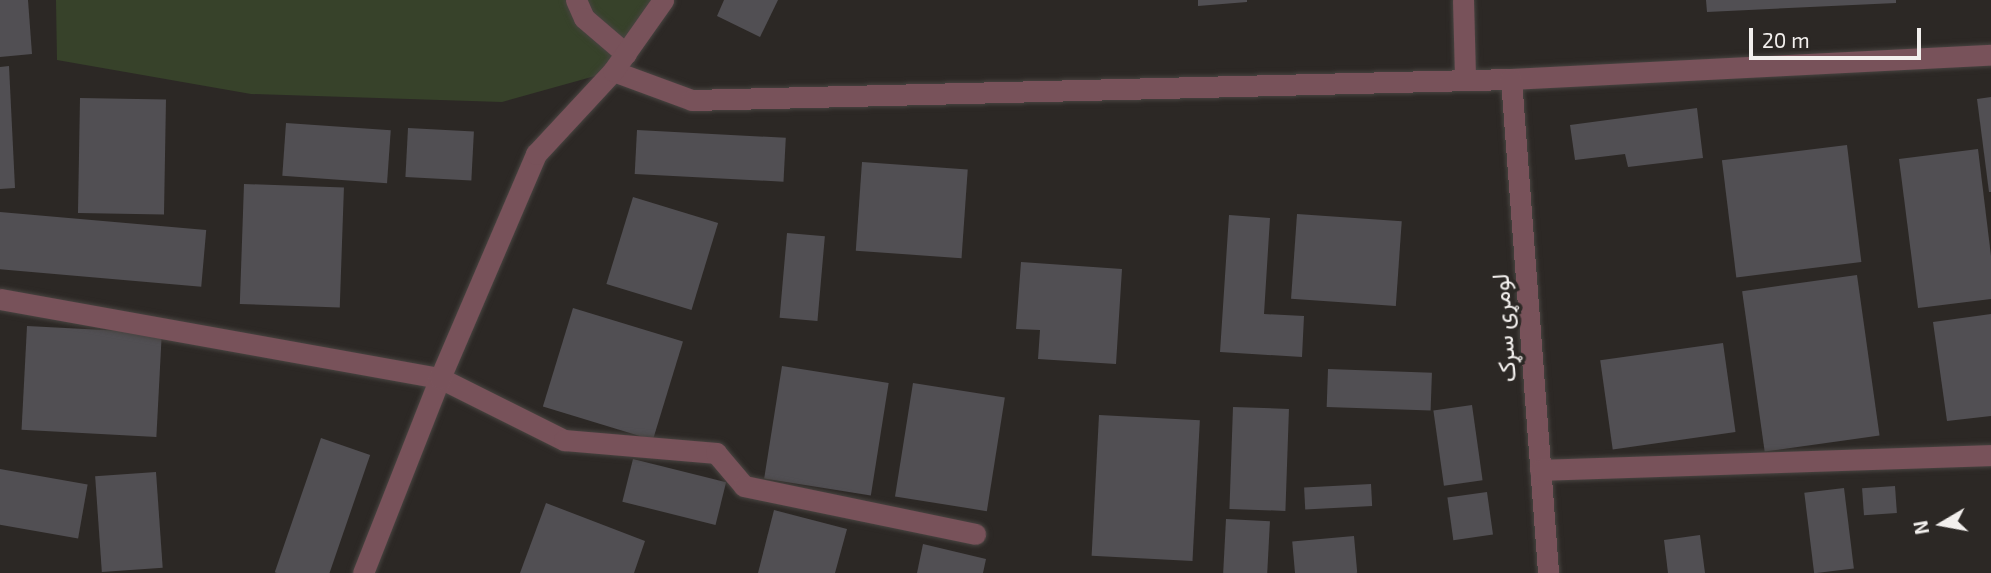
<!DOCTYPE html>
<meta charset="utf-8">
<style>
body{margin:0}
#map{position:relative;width:1991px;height:573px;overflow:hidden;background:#2c2825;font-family:"Exo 2",Vazirmatn,sans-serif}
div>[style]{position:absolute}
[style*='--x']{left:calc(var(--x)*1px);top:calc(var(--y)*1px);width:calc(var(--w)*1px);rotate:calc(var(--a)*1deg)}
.green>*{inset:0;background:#37422a}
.building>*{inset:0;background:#514f53;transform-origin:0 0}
.roads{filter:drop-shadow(0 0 2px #484441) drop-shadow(0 0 2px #484441)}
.minor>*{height:21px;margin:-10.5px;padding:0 10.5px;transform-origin:10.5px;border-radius:10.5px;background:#78525a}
span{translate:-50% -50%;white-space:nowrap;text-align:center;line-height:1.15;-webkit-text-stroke:7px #2c2825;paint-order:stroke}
.street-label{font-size:24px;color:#f2efed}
.north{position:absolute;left:1907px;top:489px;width:70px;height:70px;-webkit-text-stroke:5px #2c2825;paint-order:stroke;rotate:260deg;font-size:19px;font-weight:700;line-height:28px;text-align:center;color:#f2efed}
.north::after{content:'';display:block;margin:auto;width:24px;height:32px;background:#f2efed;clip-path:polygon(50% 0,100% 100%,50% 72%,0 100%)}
.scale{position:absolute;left:1749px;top:28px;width:172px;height:32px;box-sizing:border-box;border:4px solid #f2efed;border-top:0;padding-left:9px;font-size:21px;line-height:24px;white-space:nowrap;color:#f2efed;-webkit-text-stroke:5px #2c2825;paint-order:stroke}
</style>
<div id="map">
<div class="green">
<i style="clip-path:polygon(56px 0,663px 0,613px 71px,502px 102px,251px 94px,57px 60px)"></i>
</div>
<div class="building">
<i style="clip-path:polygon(0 0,28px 0,32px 54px,0 57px)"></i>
<i style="clip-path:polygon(724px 0,778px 0,760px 37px,717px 16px)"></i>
<i style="clip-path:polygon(1198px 0,1247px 0,1247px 2px,1198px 6px)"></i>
<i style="clip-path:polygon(1706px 0,1896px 0,1896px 3px,1707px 12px)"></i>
<i style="clip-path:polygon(9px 66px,15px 188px,0 189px,0 67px)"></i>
<i style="clip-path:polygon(1991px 97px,1991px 192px,1989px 192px,1977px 99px)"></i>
<i style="left:80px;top:98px;width:86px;height:115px;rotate:1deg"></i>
<i style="clip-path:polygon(1697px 108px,1703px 158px,1628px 167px,1625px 154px,1575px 160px,1570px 125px)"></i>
<i style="left:286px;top:123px;width:105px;height:53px;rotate:4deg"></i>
<i style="left:408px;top:128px;width:66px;height:49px;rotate:3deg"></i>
<i style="left:637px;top:130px;width:149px;height:44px;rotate:3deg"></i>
<i style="left:1847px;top:145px;width:118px;height:126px;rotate:83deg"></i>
<i style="clip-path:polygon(1978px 149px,1991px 256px,1991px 299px,1918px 308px,1899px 159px)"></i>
<i style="left:862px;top:162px;width:106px;height:89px;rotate:4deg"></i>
<i style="left:244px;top:184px;width:100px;height:120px;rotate:2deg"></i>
<i style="left:633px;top:197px;width:89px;height:91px;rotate:17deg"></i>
<i style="left:0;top:212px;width:207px;height:57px;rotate:5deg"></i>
<i style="left:1297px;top:214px;width:105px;height:85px;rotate:4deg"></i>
<i style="clip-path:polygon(1229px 215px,1270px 218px,1264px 314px,1304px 316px,1302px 357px,1220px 352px)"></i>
<i style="left:787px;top:233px;width:38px;height:85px;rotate:5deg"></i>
<i style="clip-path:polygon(1021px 262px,1122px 269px,1116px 364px,1038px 359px,1040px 330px,1016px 329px)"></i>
<i style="left:1857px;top:275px;width:162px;height:116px;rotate:82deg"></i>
<i style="left:573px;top:308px;width:115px;height:103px;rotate:17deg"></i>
<i style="clip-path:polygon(1991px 314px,1991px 416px,1947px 421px,1933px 322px)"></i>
<i style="left:27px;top:326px;width:135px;height:104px;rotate:3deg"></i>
<i style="left:1723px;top:343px;width:90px;height:124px;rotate:82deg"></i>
<i style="left:782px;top:366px;width:108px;height:114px;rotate:9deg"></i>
<i style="left:1328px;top:369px;width:104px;height:38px;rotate:2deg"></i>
<i style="left:913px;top:383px;width:93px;height:115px;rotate:9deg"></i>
<i style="left:1472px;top:405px;width:76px;height:39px;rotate:82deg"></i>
<i style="left:1233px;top:407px;width:56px;height:102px;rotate:2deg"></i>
<i style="left:1099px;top:415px;width:101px;height:141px;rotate:3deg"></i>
<i style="left:321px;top:438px;width:52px;height:142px;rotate:19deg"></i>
<i style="left:633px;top:459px;width:96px;height:44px;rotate:14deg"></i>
<i style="left:0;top:469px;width:89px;height:55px;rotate:10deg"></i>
<i style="left:156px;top:472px;width:96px;height:61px;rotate:86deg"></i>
<i style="left:1371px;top:484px;width:22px;height:67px;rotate:87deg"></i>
<i style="left:1895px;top:486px;width:27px;height:33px;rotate:86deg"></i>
<i style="left:1844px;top:488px;width:81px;height:40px;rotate:83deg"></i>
<i style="left:1487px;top:492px;width:43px;height:40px;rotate:82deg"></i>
<i style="clip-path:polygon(546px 503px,645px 541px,634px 573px,520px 573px)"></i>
<i style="clip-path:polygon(774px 510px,847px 529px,835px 573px,758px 573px)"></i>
<i style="left:1226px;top:519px;width:44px;height:54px;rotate:3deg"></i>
<i style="clip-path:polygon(1700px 535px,1705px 573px,1668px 573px,1664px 540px)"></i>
<i style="left:1354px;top:536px;width:37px;height:62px;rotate:85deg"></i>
<i style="clip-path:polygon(923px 544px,986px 559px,983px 573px,917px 573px)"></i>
</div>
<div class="roads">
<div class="minor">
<i style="--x:576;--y:0;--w:20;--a:66"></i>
<i style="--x:584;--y:18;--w:55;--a:40.6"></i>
<i style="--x:1463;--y:0;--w:79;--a:88.5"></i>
<i style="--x:613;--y:71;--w:84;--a:20.2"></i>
<i style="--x:692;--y:100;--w:819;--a:-1.47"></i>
<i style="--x:1511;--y:79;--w:481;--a:-2.9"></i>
<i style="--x:1511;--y:79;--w:495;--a:85.7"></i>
<i style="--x:0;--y:299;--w:447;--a:10.2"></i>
<i style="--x:440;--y:378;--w:139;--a:26.6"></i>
<i style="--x:564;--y:440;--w:153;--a:4.9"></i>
<i style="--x:716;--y:453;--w:43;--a:49.7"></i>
<i style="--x:744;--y:486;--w:236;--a:11.7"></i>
<i style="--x:1540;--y:470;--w:451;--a:-1.9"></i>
<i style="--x:363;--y:573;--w:210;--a:-68.5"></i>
<i style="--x:440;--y:378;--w:244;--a:-66.8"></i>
<i style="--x:536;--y:154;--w:113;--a:-47.1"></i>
<i style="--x:613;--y:71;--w:87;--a:-54.8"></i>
</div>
</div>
<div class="street-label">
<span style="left:1503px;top:328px;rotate:-94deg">لومړی سړک</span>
</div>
<div class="north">N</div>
<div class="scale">20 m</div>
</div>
